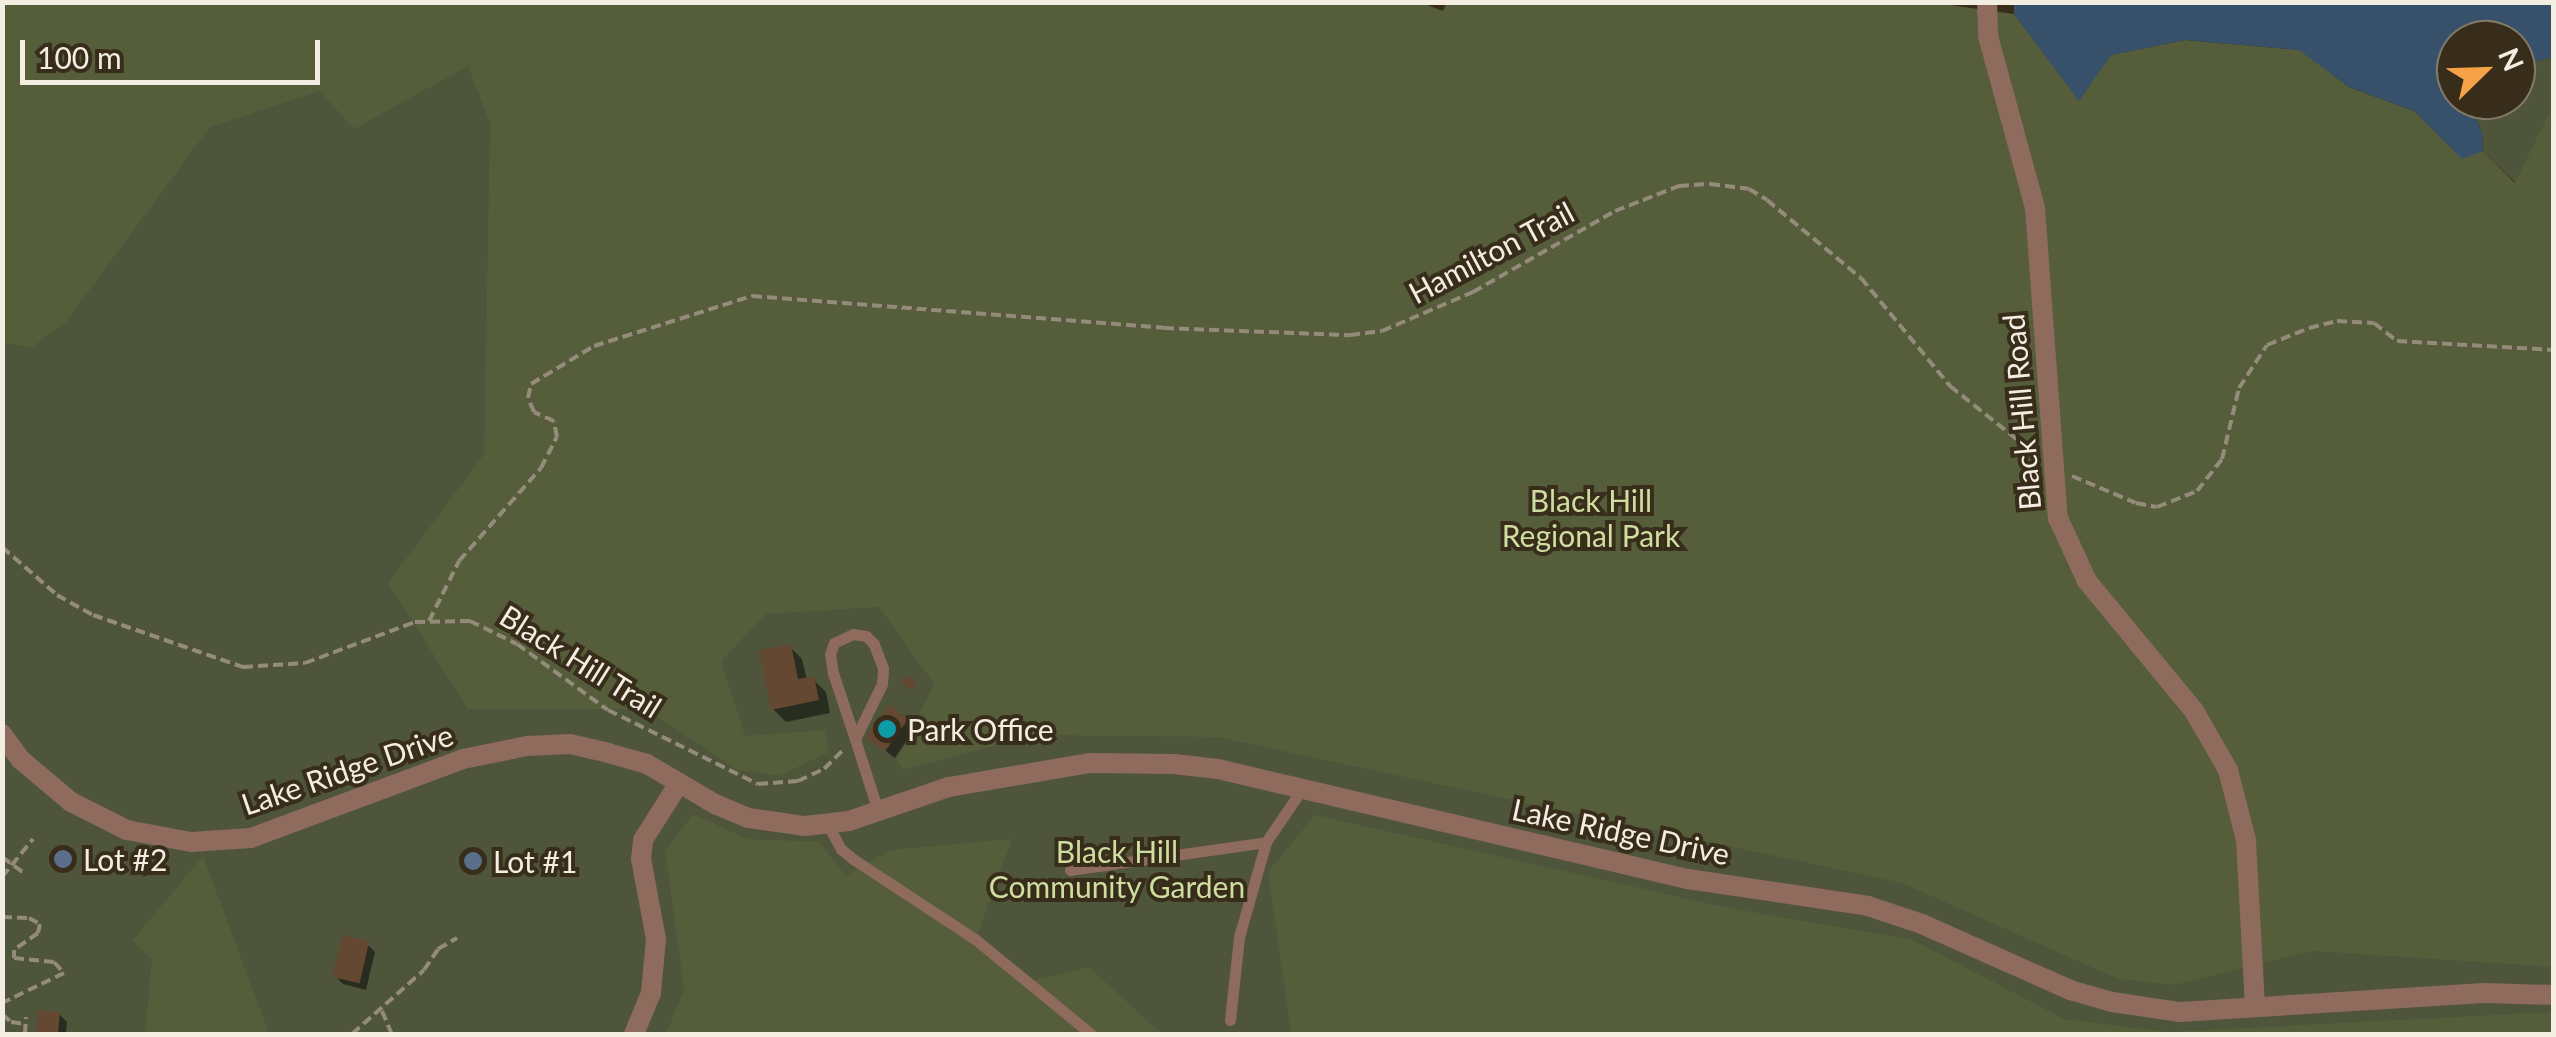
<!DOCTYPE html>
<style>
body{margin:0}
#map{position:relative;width:2556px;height:1037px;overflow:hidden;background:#382d1a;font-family:Lato,sans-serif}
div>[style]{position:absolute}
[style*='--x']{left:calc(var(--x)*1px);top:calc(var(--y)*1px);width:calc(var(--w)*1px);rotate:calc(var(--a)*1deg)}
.green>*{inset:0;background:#4e553a}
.forest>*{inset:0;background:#555d3b}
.water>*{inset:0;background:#365169}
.shadow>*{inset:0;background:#0007}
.building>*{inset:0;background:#654832;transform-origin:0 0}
.path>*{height:4px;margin-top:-2px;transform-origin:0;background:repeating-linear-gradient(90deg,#948b7b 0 10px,transparent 0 15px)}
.service>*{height:11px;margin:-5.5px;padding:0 5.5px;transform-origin:5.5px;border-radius:5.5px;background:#8e6b5c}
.minor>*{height:20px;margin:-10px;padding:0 10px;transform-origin:10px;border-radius:10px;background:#8e6b5c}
.dots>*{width:28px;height:28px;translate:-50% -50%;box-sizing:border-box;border:5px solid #382d1a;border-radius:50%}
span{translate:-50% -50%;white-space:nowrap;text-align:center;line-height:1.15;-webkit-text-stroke:8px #382d1a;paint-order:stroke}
.street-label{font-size:30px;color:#f4ede1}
.park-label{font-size:30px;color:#cedda0}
.poi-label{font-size:30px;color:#f4ede1}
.left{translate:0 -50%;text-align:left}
.frame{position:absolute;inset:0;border:5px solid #f4ede1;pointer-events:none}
.north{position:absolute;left:2436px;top:20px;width:100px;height:100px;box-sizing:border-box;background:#382d1a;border:2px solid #837a6a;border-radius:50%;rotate:67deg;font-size:28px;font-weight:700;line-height:40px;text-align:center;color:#f4ede1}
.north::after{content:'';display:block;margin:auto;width:35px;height:45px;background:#f5a346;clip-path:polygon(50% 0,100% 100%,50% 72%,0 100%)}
.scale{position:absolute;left:20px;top:40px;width:300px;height:45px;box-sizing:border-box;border:5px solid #f4ede1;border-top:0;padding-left:12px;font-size:30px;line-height:35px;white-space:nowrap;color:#f4ede1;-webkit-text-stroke:8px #382d1a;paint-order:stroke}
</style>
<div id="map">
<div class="green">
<i style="clip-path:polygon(1052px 2px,1453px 21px,1478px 2px,1846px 2px,2553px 273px,2553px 1034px,3px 1034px,3px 3px)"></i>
<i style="clip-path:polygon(2553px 57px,2553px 181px,2516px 183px,2483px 151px,2482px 133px,2472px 110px,2478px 100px,2516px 100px,2516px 66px)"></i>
</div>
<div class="forest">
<i style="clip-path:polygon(1419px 2px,1443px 11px,1447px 2px,1935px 3px,2014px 14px,2079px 100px,2110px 55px,2185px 40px,2300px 50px,2349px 87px,2414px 111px,2462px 158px,2483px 151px,2515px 183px,2553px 105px,2553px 967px,2313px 951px,2174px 985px,2118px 979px,1902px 883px,1217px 737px,1037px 735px,902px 770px,897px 759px,934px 684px,879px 607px,766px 614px,721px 661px,745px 736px,825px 730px,829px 752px,779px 776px,738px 770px,645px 709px,468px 709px,388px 583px,484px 454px,490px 123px,468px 66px,354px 129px,320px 91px,210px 127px,65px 323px,31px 348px,3px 342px,3px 3px)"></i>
<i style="clip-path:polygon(693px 814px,748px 839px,819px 842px,846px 876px,890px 850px,1012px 839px,976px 939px,1031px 981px,1089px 967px,1162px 1034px,666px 1034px,684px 989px,665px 851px)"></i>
<i style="clip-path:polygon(1315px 815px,1724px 907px,1913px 940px,2064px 1019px,2168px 1032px,2553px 1012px,2553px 1034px,1291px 1034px,1268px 872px)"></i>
<i style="clip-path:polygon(203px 856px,236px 944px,269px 1034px,145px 1034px,152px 959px,132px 941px)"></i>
</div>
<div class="water">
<i style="clip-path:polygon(2014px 3px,2553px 3px,2553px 57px,2516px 66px,2516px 40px,2456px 40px,2456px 100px,2478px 100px,2472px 110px,2482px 133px,2483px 151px,2462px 159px,2414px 111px,2349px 87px,2299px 50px,2185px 40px,2111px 55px,2079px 101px,2014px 14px)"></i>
</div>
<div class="shadow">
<i style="clip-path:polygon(790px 647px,802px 659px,807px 680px,813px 679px,826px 692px,830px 713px,786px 722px,773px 709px)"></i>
<i style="clip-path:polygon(907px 720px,915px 728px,895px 758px,869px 738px)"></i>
<i style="clip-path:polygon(367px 944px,375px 952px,366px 990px,343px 984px,335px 976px)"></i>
<i style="clip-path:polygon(40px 1013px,59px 1014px,67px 1022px,66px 1034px,38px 1034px)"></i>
</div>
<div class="building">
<i style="clip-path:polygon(791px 644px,798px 679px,814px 676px,819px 700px,771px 710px,759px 650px)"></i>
<i style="left:907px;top:675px;width:12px;height:10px;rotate:35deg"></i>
<i style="left:889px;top:705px;width:24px;height:40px;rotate:36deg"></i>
<i style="left:342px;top:935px;width:28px;height:43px;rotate:13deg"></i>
<i style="left:38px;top:1010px;width:22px;height:24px;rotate:5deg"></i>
</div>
<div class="path">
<i style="--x:2072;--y:476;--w:69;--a:22.9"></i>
<i style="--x:2136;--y:503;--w:21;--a:11"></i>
<i style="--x:2157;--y:507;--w:43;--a:-21.8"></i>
<i style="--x:2197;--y:491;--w:41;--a:-52"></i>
<i style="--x:2222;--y:459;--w:73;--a:-76.5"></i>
<i style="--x:2239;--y:388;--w:51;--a:-56.9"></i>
<i style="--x:2267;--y:345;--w:45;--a:-22"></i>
<i style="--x:2309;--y:328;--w:29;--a:-14"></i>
<i style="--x:2337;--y:321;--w:37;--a:3"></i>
<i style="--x:2374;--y:323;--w:29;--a:38"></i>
<i style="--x:2397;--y:341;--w:157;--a:3.3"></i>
<i style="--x:2;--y:547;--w:73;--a:41.1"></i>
<i style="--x:57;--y:595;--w:41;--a:29.1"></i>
<i style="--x:93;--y:615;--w:159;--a:19.1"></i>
<i style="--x:243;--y:667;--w:62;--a:-3.7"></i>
<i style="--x:305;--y:663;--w:117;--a:-20.4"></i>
<i style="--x:415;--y:622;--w:55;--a:-1"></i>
<i style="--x:470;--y:621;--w:52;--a:26.1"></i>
<i style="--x:517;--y:644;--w:112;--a:36"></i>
<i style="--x:608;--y:710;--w:167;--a:26.3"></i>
<i style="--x:758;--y:784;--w:40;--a:-4.3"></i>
<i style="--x:798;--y:781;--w:29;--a:-25"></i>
<i style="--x:824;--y:769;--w:27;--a:-45"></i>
<i style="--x:429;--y:621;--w:67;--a:-63.4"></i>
<i style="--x:459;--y:561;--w:124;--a:-48.6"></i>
<i style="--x:541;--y:468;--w:35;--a:-63"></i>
<i style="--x:557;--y:437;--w:16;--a:-101"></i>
<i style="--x:554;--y:421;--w:22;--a:-156"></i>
<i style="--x:534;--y:412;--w:15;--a:-113"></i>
<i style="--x:528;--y:398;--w:14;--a:-78"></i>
<i style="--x:531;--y:384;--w:74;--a:-31.1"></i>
<i style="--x:594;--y:346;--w:166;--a:-17.6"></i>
<i style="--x:752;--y:296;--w:413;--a:4.4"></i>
<i style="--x:1164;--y:328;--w:186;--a:2.2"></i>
<i style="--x:1350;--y:335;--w:32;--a:-7"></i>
<i style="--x:1382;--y:331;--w:99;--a:-23.2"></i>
<i style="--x:1473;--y:292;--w:163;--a:-29.7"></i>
<i style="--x:1615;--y:211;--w:69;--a:-21.3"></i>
<i style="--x:1679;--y:186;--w:31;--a:-4"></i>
<i style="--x:1710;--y:184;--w:39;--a:7"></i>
<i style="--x:1749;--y:189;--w:21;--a:31"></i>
<i style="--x:1767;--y:200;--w:122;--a:39.7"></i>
<i style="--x:1861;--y:278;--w:140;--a:50.5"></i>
<i style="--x:1950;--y:386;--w:107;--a:38.6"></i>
<i style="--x:2;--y:857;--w:26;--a:36"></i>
<i style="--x:2;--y:877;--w:49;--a:-50.8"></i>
<i style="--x:2;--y:917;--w:27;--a:2"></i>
<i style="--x:29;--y:918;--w:13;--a:29"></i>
<i style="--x:40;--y:924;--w:9;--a:103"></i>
<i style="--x:38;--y:933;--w:29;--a:145"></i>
<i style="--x:14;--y:950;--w:8;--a:90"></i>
<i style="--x:14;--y:958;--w:40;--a:5.7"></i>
<i style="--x:54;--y:962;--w:15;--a:48"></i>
<i style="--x:64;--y:973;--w:69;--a:154.2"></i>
<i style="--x:382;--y:1011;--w:25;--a:67"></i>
<i style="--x:2;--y:1014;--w:12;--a:42"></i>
<i style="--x:11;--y:1022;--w:15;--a:8"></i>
<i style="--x:25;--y:1034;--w:17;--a:-87"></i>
<i style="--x:352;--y:1034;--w:96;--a:-41.6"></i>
<i style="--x:424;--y:970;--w:25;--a:-56"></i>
<i style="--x:438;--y:949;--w:22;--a:-30"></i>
</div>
<div class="service">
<i style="--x:855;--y:739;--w:61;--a:-63.9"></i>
<i style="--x:882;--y:684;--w:16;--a:-86"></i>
<i style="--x:883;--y:668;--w:26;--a:-111"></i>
<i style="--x:874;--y:644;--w:11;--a:-135"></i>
<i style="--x:866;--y:636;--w:13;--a:-171"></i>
<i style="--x:853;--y:634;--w:21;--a:155"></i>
<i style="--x:834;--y:643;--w:12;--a:110"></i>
<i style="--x:830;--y:654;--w:19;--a:81"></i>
<i style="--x:833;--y:673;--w:70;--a:71.6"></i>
<i style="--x:855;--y:739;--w:76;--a:72.3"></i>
<i style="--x:827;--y:823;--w:30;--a:62"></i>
<i style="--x:841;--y:849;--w:16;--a:40"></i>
<i style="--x:853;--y:859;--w:146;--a:33.3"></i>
<i style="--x:975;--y:939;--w:150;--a:39.3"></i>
<i style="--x:1070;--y:870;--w:198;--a:-8.1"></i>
<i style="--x:1230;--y:1020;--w:83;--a:-83.8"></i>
<i style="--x:1239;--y:937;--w:99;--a:-74.1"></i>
<i style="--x:1266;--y:842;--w:64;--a:-55.8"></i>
</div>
<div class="minor">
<i style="--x:1987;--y:2;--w:34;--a:88"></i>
<i style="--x:1988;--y:36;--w:178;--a:74.7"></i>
<i style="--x:2035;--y:208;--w:311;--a:85.8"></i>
<i style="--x:2058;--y:518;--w:69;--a:65.3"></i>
<i style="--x:2087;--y:581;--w:168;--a:50.5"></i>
<i style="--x:2194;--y:711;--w:68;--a:60"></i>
<i style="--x:2228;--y:770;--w:72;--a:75.6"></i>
<i style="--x:2246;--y:840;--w:166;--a:86.9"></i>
<i style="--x:2;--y:734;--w:31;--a:54"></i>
<i style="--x:20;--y:759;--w:67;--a:40.1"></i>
<i style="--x:71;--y:802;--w:63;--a:26.6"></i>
<i style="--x:127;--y:830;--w:65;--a:10.6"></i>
<i style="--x:191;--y:842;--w:60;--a:-3.8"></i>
<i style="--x:251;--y:838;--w:226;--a:-20.4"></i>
<i style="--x:463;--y:759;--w:65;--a:-11.5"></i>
<i style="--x:527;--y:746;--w:43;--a:-2.7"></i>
<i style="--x:570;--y:744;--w:39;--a:13"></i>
<i style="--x:608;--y:753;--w:41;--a:15.8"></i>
<i style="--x:647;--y:764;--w:79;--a:30.5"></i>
<i style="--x:715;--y:804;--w:36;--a:23"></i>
<i style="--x:748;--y:818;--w:58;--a:8"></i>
<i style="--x:805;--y:826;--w:44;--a:-6.5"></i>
<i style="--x:849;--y:821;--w:106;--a:-18.8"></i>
<i style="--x:949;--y:787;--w:142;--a:-9.7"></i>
<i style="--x:1089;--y:763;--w:85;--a:0.7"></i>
<i style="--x:1174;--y:764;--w:44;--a:6.5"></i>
<i style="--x:1218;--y:769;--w:483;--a:13.2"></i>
<i style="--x:1688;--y:879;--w:182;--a:8.5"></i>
<i style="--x:1868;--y:906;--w:57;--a:18.4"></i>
<i style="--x:1922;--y:924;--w:162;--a:24"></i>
<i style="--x:2070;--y:990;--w:44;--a:15.9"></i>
<i style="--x:2112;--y:1002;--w:69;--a:8.4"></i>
<i style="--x:2180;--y:1012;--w:304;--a:-3.6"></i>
<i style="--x:2483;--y:993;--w:71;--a:1.6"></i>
<i style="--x:634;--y:1034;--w:44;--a:-67.5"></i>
<i style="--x:651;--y:993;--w:54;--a:-84.7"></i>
<i style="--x:656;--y:939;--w:81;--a:-100.6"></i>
<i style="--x:641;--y:859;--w:19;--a:-84"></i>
<i style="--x:643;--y:840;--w:67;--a:-57.7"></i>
</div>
<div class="dots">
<i style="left:887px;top:729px;background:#0f9aa8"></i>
<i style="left:63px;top:859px;background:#5c6f8a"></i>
<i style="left:473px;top:861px;background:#5c6f8a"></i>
</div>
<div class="street-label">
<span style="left:1491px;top:252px;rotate:-28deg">Hamilton Trail</span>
<span style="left:2021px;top:412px;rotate:-95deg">Black Hill Road</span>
<span style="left:581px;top:661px;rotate:32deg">Black Hill Trail</span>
<span style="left:347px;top:769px;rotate:-19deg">Lake Ridge Drive</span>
<span style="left:1621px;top:831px;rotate:12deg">Lake Ridge Drive</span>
</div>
<div class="park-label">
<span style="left:1591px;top:517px">Black Hill<br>Regional Park</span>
<span style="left:1117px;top:868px">Black Hill<br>Community Garden</span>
</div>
<div class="poi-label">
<span class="left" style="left:907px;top:729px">Park Office</span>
<span class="left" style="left:83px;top:859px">Lot #2</span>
<span class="left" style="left:493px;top:861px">Lot #1</span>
</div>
<div class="frame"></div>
<div class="north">N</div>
<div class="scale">100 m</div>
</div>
